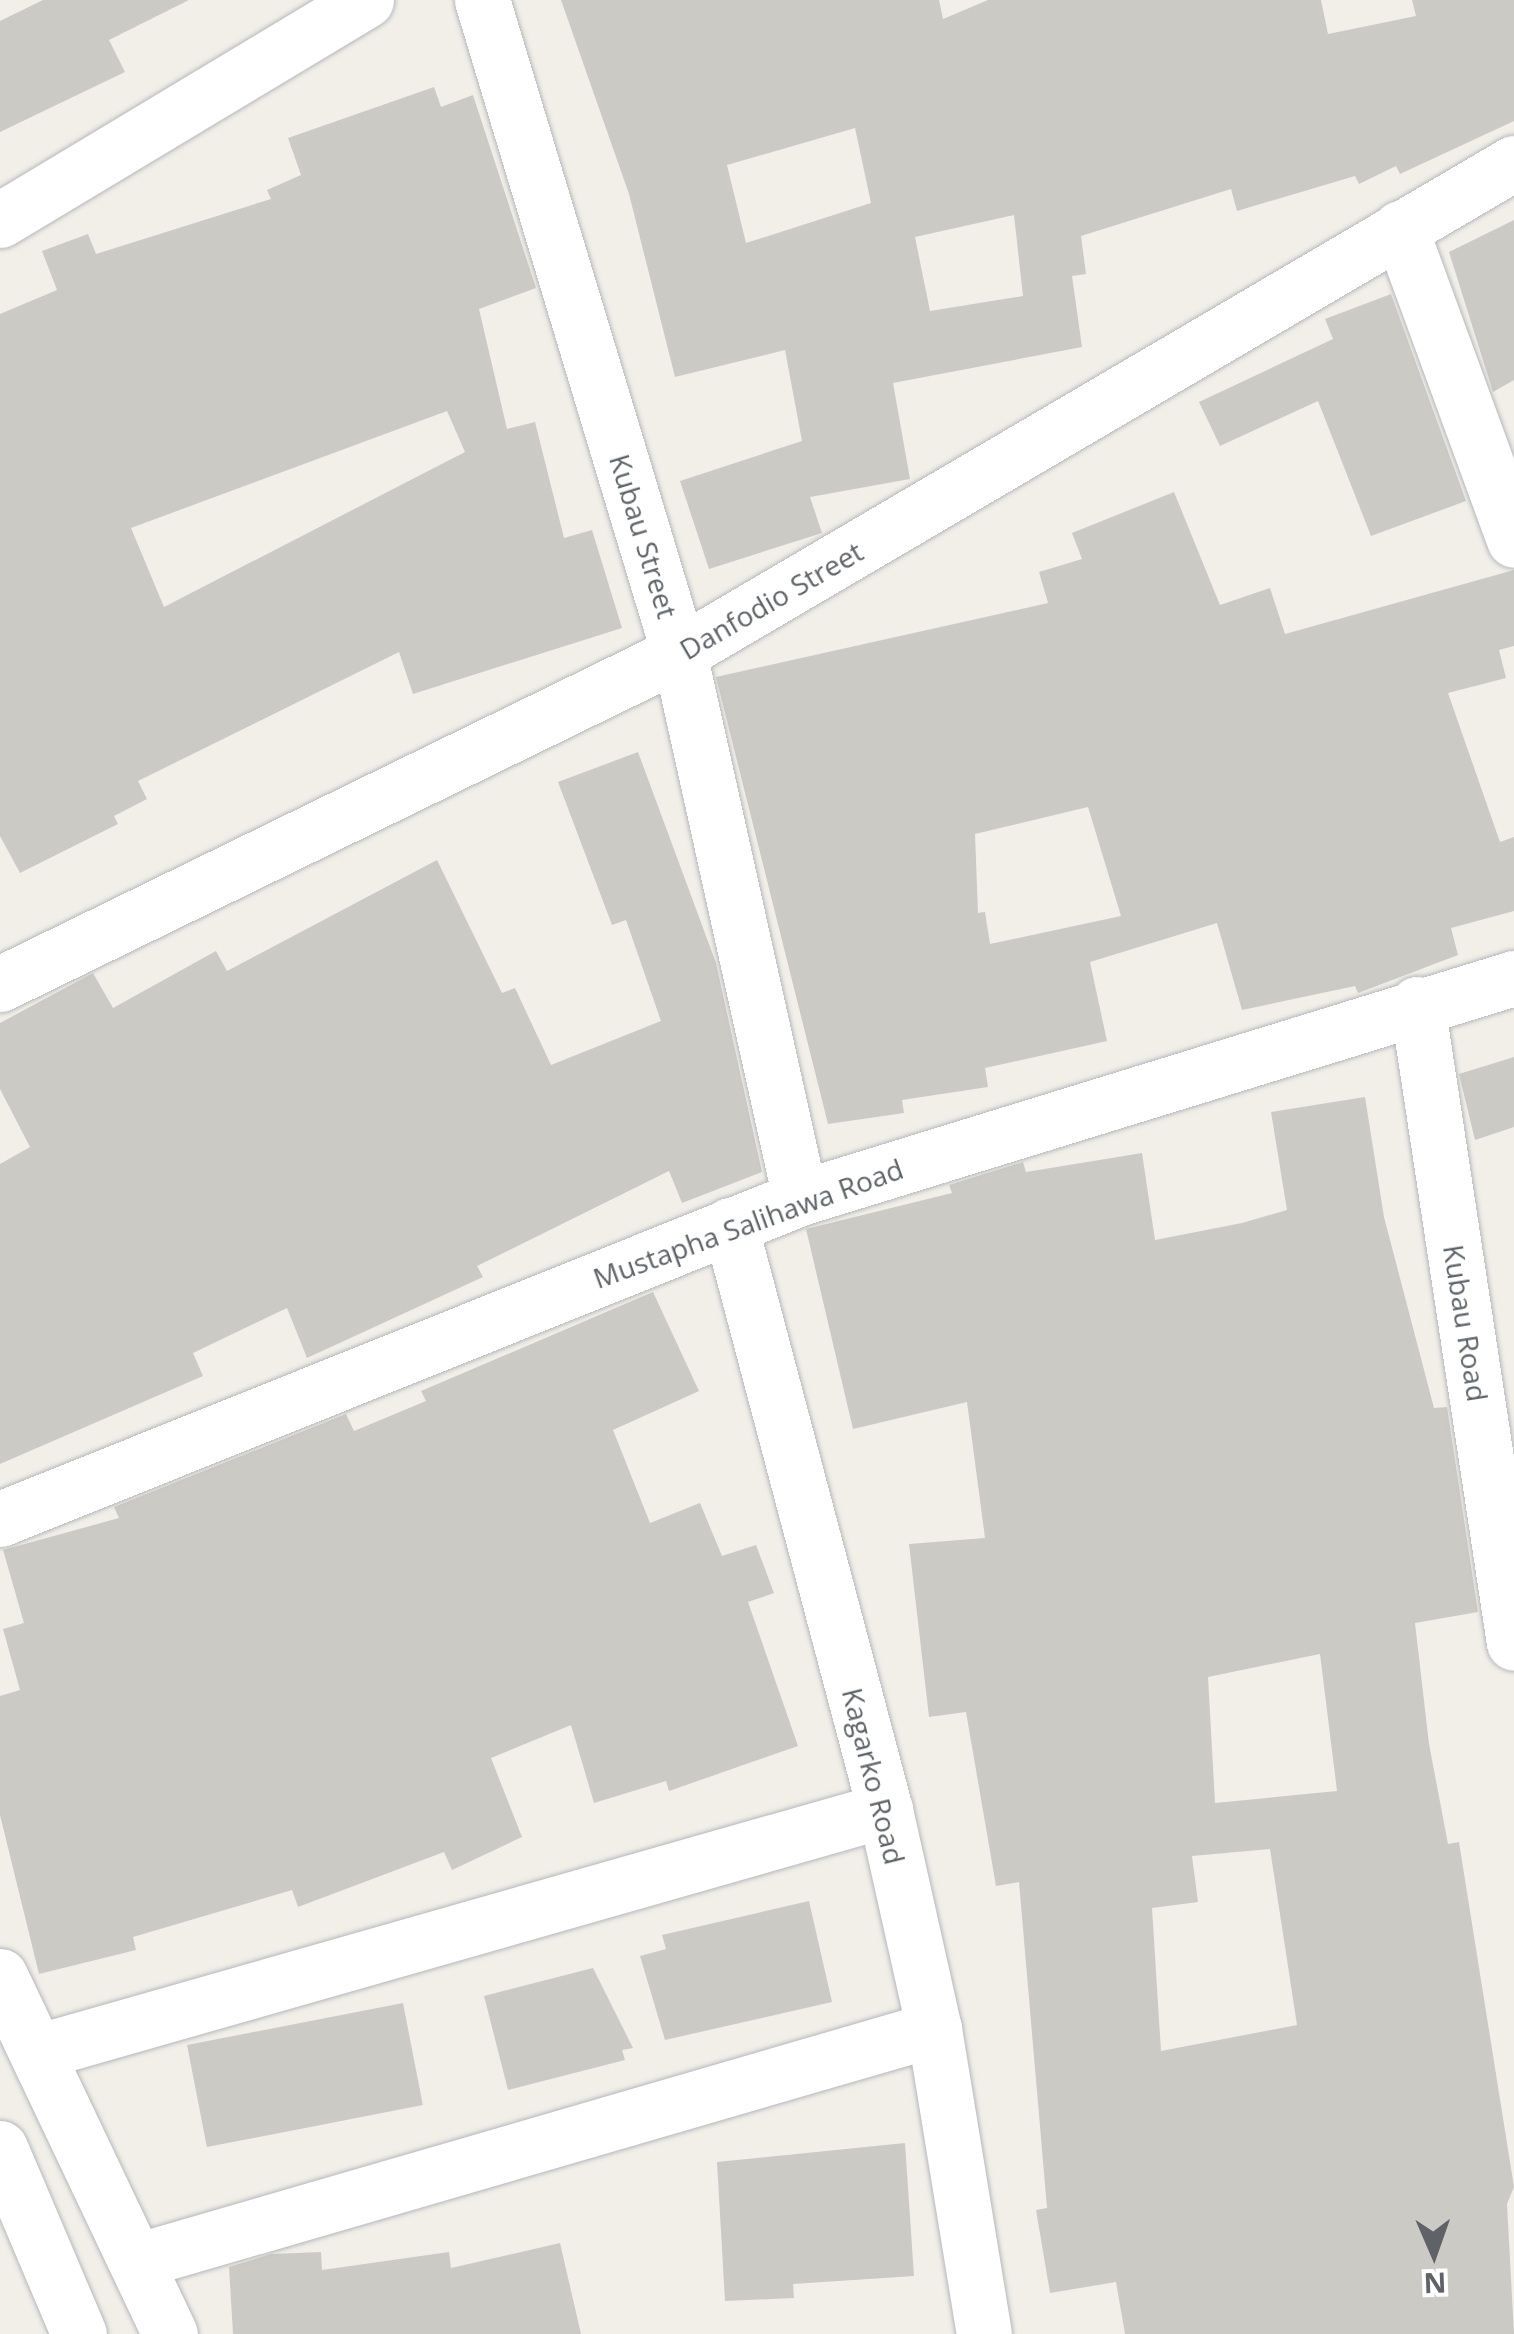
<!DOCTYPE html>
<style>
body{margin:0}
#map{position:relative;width:1514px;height:2334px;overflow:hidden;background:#f1efe8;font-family:"Open Sans",sans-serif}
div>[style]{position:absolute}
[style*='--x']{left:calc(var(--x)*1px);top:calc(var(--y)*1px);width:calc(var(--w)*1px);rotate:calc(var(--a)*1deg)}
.building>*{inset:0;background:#cccac5;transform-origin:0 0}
.roads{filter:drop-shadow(0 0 2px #b5b8bc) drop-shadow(0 0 2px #b5b8bc)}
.minor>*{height:55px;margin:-27.5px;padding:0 27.5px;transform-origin:27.5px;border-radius:27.5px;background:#fff}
span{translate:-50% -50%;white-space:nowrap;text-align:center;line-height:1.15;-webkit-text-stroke:8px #fff;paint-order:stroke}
.street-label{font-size:28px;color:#5f6368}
.north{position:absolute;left:1384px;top:2204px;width:100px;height:100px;-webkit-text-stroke:8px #fff;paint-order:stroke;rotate:178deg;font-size:28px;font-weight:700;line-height:40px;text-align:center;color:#5f6368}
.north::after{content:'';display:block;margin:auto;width:35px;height:45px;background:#5f6368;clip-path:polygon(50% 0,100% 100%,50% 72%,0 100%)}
</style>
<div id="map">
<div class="building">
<i style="clip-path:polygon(43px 0,189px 0,109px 40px,125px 72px,0 132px,0 21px)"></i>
<i style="clip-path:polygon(evenodd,561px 0,939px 0,943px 19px,988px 0,1321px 0,1328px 34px,1416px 16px,1412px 0,1514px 0,1514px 121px,1400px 174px,1396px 166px,1359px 184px,1355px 176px,1237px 211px,1231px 189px,1081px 236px,1086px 274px,1072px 276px,1082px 347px,893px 383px,910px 479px,810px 497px,822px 533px,709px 569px,680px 481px,802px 441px,785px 350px,675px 377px,629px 194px,561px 0,855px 128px,871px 203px,746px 243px,727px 165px,855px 128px,561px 0,1014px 215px,1023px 296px,930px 311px,915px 237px,1014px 215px)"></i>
<i style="clip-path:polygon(evenodd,434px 87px,441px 107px,473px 95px,536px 288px,479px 309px,507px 429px,535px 422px,564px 538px,592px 530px,622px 628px,413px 694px,399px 652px,138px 781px,147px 799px,114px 816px,118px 824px,20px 873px,0 836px,0 314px,57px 290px,42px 251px,88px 234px,96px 254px,271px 199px,267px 190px,301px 175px,288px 138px,434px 87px,447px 411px,465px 452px,164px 607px,131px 528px,447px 411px)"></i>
<i style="clip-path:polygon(1514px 220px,1514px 380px,1493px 392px,1449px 252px)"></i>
<i style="clip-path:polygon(1391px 294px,1466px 501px,1371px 536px,1318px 401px,1220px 446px,1199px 402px,1333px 339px,1325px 319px)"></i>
<i style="clip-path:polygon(evenodd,1174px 492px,1220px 605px,1270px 588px,1285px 634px,1514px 570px,1514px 646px,1499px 650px,1506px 678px,1448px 693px,1500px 842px,1514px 837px,1514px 911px,1451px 928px,1458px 955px,1358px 993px,1355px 986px,1242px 1010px,1217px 923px,1090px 962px,1107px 1041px,985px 1068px,988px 1087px,902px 1100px,904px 1113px,828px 1124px,716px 677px,1048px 603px,1039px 572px,1082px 559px,1072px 533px,1174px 492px,1088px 807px,1121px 916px,990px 944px,985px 912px,978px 913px,975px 834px,1088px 807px)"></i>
<i style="clip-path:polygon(638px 752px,716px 963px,762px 1172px,682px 1203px,669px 1171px,477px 1266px,483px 1277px,307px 1358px,287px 1308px,193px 1353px,203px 1376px,0 1464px,0 1164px,30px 1147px,0 1089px,0 1023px,93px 973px,113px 1008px,216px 951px,227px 971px,437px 860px,502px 993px,515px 988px,551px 1065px,661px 1021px,626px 920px,612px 925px,558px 782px)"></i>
<i style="clip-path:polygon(1514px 1057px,1514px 1127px,1475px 1140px,1459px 1074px)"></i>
<i style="clip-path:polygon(evenodd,1365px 1097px,1384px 1217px,1434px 1408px,1447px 1407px,1478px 1612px,1415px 1623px,1429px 1744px,1448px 1844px,1459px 1842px,1514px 2187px,1507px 2204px,1514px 2334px,1125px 2334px,1116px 2282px,1050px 2293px,1036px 2210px,1047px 2208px,1019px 1882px,996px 1886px,966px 1712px,929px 1717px,909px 1544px,985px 1538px,967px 1402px,853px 1429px,806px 1229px,952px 1193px,949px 1185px,1023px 1162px,1026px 1172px,1142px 1153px,1155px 1240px,1242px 1223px,1287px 1210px,1271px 1112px,1365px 1097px,1320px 1654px,1337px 1791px,1215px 1803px,1208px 1677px,1320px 1654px,1365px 1097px,1270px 1849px,1297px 2025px,1161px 2051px,1152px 1908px,1198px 1902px,1192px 1856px,1270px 1849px)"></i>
<i style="clip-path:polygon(653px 1292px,699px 1391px,613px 1430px,650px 1523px,700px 1503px,722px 1556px,756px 1545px,774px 1593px,748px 1602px,798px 1746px,669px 1791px,666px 1781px,594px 1803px,571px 1725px,491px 1758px,522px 1837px,452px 1870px,444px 1852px,298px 1907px,292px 1890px,133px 1937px,136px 1950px,39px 1974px,0 1815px,0 1696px,20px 1690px,3px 1629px,24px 1623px,3px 1550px,119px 1518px,114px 1507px,346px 1414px,354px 1431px,426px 1401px,421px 1391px)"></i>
<i style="clip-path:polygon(809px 1901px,832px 2002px,665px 2040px,640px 1956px,666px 1949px,662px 1935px)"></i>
<i style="clip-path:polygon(593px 1968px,633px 2048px,622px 2050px,625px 2060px,508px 2090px,484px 1996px)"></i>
<i style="left:403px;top:2003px;width:104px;height:220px;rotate:79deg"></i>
<i style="clip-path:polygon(905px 2143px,914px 2276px,793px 2284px,794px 2298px,725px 2301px,717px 2162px)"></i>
<i style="clip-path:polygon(560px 2243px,581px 2334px,233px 2334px,229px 2267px,271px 2254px,321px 2252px,322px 2270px,449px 2252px,451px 2268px)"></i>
</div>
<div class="roads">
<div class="minor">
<i style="--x:482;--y:0;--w:682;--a:73.21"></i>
<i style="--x:679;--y:653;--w:558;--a:77.48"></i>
<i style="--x:0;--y:220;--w:427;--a:-31"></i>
<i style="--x:1400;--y:228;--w:332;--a:69.9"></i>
<i style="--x:0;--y:984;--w:755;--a:-25.99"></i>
<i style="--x:679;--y:653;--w:968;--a:-30.41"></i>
<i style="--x:1417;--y:1004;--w:646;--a:81.37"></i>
<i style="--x:730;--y:1225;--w:605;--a:75.16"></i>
<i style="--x:885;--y:1810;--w:224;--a:77.4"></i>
<i style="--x:934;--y:2029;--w:309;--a:80.7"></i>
<i style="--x:0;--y:1519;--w:862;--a:-21.86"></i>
<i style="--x:800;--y:1198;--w:747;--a:-17.13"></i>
<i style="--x:0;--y:1976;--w:396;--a:64.6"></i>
<i style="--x:40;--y:2051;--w:879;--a:-15.92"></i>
<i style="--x:0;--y:2148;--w:202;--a:67"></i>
<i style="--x:140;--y:2260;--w:827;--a:-16.22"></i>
</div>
</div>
<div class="street-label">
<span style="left:644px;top:536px;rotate:73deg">Kubau Street</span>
<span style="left:771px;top:600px;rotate:-30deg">Danfodio Street</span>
<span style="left:748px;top:1223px;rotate:-20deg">Mustapha Salihawa Road</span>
<span style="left:1466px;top:1323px;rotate:81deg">Kubau Road</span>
<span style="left:874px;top:1776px;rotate:76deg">Kagarko Road</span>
</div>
<div class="north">N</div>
</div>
